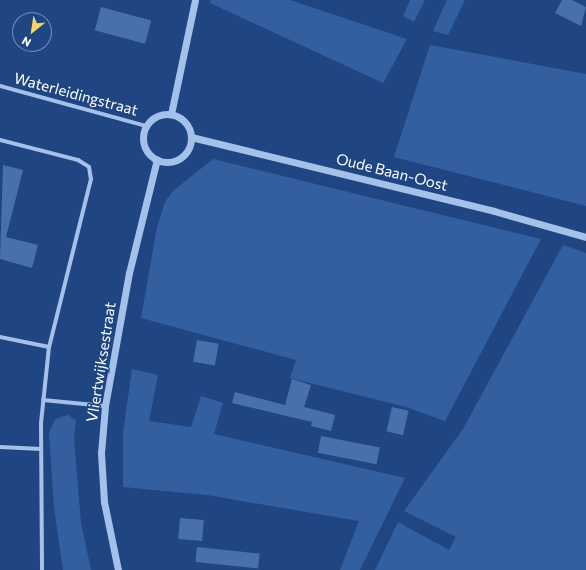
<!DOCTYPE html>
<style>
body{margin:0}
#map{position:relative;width:586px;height:570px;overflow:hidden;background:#1f4683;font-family:Commissioner,sans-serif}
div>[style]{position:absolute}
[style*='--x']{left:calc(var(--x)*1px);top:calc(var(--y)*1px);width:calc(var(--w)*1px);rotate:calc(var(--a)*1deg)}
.green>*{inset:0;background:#335fa1}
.building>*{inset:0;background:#4870ac;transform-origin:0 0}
.pedestrian>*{height:3.5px;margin:-1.75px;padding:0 1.75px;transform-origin:1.75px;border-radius:1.75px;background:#a6c1e9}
.minor>*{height:4px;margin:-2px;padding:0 2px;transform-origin:2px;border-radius:2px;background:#a6c1e9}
.tertiary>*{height:7px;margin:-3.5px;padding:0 3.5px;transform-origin:3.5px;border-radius:3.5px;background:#a6c1e9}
.tertiary>.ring{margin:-3.5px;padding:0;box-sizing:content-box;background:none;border:7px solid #a6c1e9;border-radius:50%}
span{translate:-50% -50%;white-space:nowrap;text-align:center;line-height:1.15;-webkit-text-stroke:3px #1f4683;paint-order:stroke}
.street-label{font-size:15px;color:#fff}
.north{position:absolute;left:12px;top:12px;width:40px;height:40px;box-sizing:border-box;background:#1f4683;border:1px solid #7990b5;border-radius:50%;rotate:210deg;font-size:11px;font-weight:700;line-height:16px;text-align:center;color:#fff}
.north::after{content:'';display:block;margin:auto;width:14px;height:18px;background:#f7d466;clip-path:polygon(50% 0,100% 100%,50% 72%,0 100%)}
</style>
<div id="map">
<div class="green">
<i style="clip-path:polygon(211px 0,290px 0,407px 39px,383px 83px,210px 3px)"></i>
<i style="clip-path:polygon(410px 0,425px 0,414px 22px,403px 16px)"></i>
<i style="clip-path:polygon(447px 0,465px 0,448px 35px,433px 31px)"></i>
<i style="clip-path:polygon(430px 45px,586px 74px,586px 206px,394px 157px)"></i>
<i style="clip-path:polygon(213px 159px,541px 239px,445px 421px,406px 407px,290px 378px,296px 360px,141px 318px,157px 227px,165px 202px,173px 191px)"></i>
<i style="clip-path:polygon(563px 245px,586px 253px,586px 570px,375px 570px,398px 522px,449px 550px,456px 537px,404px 511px,463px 429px)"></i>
<i style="clip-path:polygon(132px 369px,158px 375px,149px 421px,191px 427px,201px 396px,223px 403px,214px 434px,405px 478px,360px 570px,340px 570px,359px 521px,207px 495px,123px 487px,123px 433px)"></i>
<i style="clip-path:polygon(68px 415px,76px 420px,74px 438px,81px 523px,91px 570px,63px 570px,54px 508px,49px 433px,55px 419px)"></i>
</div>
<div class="building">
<i style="clip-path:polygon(562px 0,572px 0,586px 7px,581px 26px,555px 13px)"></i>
<i style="left:101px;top:7px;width:52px;height:24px;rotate:15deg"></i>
<i style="clip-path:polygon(3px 165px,23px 170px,6px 237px,38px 245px,32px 268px,0 259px)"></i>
<i style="left:197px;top:340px;width:22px;height:22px;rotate:10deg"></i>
<i style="clip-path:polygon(292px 379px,311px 385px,304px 407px,335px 415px,331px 431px,311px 426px,312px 422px,232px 403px,235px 392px,285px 405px)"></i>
<i style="left:392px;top:407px;width:17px;height:25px;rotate:13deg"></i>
<i style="left:321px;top:436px;width:60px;height:17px;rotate:11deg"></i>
<i style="left:180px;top:518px;width:24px;height:21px;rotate:5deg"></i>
<i style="left:197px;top:547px;width:63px;height:15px;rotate:6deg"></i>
</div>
<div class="pedestrian">
<i style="--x:0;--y:447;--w:41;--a:2.8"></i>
</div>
<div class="minor">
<i style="--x:0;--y:86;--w:151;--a:15.3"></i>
<i style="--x:0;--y:140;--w:81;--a:14.4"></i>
<i style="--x:78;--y:160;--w:13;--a:32"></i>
<i style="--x:89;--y:167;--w:12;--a:81"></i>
<i style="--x:91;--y:179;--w:173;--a:104"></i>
<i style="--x:49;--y:347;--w:76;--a:96"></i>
<i style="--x:41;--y:423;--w:147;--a:89.6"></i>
<i style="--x:0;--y:337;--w:50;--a:11.5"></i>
<i style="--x:43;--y:400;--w:62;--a:5.5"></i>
</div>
<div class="tertiary">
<i style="--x:171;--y:114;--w:116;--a:-78.1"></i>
<i class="ring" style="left:143px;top:114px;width:41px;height:41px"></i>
<i style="--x:191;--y:137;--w:312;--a:13.7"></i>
<i style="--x:494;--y:211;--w:96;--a:15.8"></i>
<i style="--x:118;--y:570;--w:69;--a:-101.6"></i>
<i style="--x:104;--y:502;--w:49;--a:-93.5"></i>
<i style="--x:101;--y:453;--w:47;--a:-85.1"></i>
<i style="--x:105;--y:406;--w:135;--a:-79.8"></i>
<i style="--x:129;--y:273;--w:117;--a:-76.2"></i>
</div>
<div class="street-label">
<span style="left:76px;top:94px;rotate:15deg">Waterleidingstraat</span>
<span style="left:392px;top:172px;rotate:14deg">Oude Baan-Oost</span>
<span style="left:101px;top:362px;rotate:-81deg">Vliertwijksestraat</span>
</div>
<div class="north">N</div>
</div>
